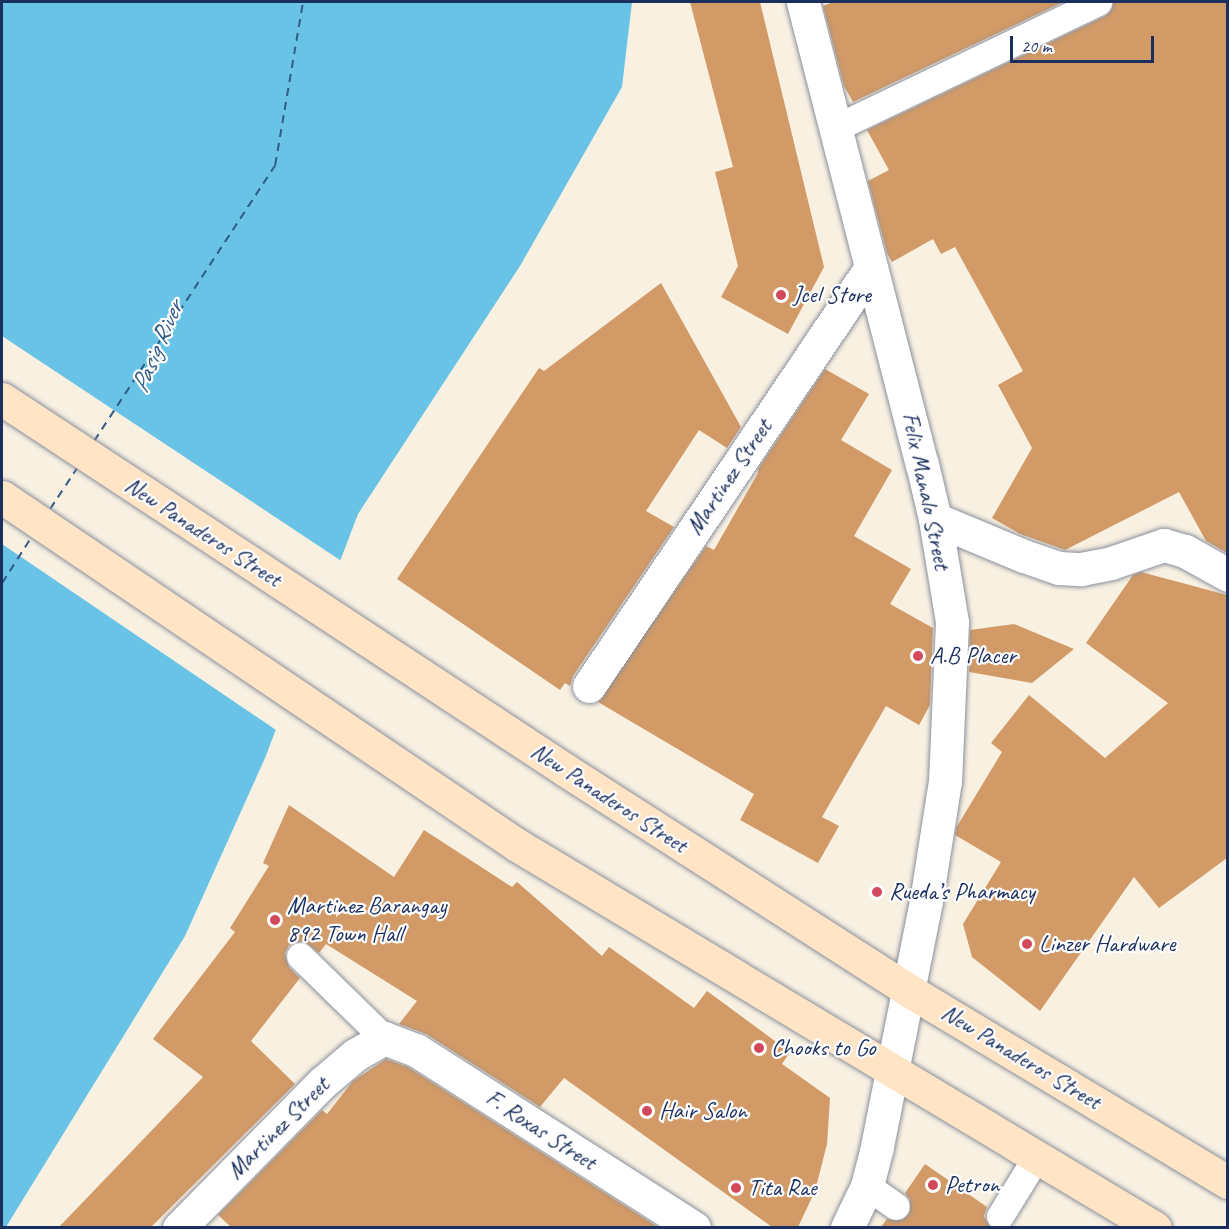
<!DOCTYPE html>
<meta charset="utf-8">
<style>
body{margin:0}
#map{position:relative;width:1229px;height:1229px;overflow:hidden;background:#f8f0e0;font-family:Caveat,sans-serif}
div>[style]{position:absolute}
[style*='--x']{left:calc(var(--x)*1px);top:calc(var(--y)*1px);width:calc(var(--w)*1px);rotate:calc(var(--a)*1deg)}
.water>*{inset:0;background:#69c3e6}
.pier>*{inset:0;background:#f8f0e0}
.ferry>*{height:1.5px;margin-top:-0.75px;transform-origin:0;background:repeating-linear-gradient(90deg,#325b87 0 8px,transparent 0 14px)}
.building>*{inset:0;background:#d19a66}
.roads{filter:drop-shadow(0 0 2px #8a909f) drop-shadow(0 0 2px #8a909f)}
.service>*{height:27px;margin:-13.5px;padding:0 13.5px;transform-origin:13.5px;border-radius:13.5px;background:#fff}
.minor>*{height:33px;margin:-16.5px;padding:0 16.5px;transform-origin:16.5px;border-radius:16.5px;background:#fff}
.tertiary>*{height:33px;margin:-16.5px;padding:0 16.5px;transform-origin:16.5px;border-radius:16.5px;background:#fff}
.secondary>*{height:33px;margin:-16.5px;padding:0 16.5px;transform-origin:16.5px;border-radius:16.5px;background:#ffe4c6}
.dots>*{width:16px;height:16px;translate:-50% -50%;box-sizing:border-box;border:3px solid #fff;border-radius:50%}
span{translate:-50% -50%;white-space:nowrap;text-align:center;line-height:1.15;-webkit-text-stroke:4.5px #fff;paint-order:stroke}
.poi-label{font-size:24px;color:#1b2f5e}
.left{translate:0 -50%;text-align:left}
.street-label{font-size:24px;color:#1b2f5e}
.water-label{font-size:26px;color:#325b87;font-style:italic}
.frame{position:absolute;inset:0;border:3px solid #1b2f5e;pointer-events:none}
.scale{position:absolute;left:1010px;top:36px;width:144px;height:27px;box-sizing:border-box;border:3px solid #1b2f5e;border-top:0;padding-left:8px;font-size:18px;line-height:21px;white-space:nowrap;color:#1b2f5e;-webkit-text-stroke:4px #fff;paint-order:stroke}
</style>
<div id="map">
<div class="water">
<i style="clip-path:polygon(2px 2px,632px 2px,622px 87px,520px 266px,358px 514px,265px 758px,185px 936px,6px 1227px,2px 1228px)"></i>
</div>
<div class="pier">
<i style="clip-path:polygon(2px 336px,343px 562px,279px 732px,2px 544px)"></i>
</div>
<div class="ferry">
<i style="--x:94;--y:441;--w:330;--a:-56.7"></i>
<i style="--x:275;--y:165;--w:165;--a:-80.3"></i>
<i style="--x:50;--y:509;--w:49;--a:-56.6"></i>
<i style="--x:2;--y:583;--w:56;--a:-57.4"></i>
</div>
<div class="building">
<i style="clip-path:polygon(690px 2px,760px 2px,824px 267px,788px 334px,721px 297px,738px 266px,715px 172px,733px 167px)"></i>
<i style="clip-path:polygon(833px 2px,1063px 2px,853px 102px,844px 86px,823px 6px)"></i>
<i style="clip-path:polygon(1113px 2px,1227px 2px,1227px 553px,1206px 541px,1179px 492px,1065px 550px,1020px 534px,992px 518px,1032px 448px,998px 385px,1023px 371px,955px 247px,941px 254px,933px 239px,892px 262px,887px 253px,868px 181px,889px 170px,867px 130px,1105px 16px,1111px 10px)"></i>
<i style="clip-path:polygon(661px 283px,741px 427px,727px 448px,699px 430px,646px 511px,674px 527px,573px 676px,570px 686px,565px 683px,560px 690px,397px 579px,539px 368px,544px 371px)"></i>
<i style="clip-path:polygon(825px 369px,869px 394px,841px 440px,892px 470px,854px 536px,911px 569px,890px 604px,933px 628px,930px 705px,919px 725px,886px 706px,822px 817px,839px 826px,818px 863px,740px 820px,754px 794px,598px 702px,706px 546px,714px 550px,758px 473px,758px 469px)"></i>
<i style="clip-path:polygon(1141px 572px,1227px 595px,1227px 858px,1159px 908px,1134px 877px,1040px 1011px,972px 957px,963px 924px,1001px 862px,955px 835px,956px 828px,1002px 752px,991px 743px,1029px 695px,1105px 758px,1168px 703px,1086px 643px,1133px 575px)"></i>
<i style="clip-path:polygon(1014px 624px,1074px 649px,1032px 683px,969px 672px,970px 630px)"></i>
<i style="clip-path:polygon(289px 805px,394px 877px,424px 830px,512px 887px,517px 882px,602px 956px,609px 947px,694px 1008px,707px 991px,790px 1052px,782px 1064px,830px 1098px,827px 1144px,815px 1191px,798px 1227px,772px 1227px,564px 1078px,540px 1107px,426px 1034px,399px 1024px,417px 1001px,326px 944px,319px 953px,303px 941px,289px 945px,285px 953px,289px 967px,300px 978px,251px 1041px,295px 1084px,151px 1227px,59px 1227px,203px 1077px,153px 1039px,235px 932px,230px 928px,269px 866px,263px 863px)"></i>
<i style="clip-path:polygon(386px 1059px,408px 1067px,658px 1227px,231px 1227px,218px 1215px,322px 1110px,327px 1114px,353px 1081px)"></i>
<i style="clip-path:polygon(925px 1164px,987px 1207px,984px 1216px,990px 1227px,881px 1227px,887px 1219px,902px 1220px,909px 1214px,910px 1200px,905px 1193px)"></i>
</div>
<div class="roads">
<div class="service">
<i style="--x:835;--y:128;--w:292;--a:-25.6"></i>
<i style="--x:300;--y:956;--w:117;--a:44.3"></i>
<i style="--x:867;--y:1186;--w:35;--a:35"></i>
<i style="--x:1000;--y:1216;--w:70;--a:-58.3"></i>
</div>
<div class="minor">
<i style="--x:935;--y:519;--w:96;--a:22.6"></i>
<i style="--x:1024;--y:556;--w:37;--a:19"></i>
<i style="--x:1059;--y:568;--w:22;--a:3"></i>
<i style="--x:1081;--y:569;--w:31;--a:-11"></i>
<i style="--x:1111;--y:563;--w:56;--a:-18.8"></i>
<i style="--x:1164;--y:545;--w:22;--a:16"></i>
<i style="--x:1185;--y:551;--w:49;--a:29.2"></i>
<i style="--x:589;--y:686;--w:503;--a:-56.03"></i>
</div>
<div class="tertiary">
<i style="--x:803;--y:2;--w:477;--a:75.6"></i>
<i style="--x:922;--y:464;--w:57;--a:76.7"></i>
<i style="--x:935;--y:519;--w:104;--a:80.6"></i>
<i style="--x:952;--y:622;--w:159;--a:92.5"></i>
<i style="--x:945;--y:781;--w:121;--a:99"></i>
<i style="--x:926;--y:901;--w:251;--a:101.3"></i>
<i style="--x:877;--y:1147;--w:40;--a:104.4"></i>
<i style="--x:867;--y:1186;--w:47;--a:115.5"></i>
<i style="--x:179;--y:1228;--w:204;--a:-45.4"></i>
<i style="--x:322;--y:1083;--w:43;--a:-40.3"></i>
<i style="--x:355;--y:1055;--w:34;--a:-30"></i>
<i style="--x:384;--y:1038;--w:34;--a:21"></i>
<i style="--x:416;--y:1050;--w:330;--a:32.6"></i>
</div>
<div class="secondary">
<i style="--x:2;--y:399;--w:676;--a:33.36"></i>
<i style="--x:567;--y:771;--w:405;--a:32.7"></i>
<i style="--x:908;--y:990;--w:373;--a:31"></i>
<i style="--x:2;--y:497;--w:622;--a:34.05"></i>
<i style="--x:517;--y:845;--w:744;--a:30.98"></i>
</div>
</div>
<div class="dots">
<i style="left:781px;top:295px;background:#d1495b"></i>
<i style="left:918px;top:656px;background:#d1495b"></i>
<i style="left:877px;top:892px;background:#d1495b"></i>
<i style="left:275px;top:920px;background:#d1495b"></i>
<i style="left:1027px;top:944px;background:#d1495b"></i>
<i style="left:759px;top:1048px;background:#d1495b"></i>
<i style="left:647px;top:1111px;background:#d1495b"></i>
<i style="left:933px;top:1185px;background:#d1495b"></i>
<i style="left:736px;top:1188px;background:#d1495b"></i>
</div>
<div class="poi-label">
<span class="left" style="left:793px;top:295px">Jcel Store</span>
<span class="left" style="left:930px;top:656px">A.B Placer</span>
<span class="left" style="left:889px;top:892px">Rueda’s Pharmacy</span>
<span class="left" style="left:287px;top:920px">Martinez Barangay<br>892 Town Hall</span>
<span class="left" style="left:1039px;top:944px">Linzer Hardware</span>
<span class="left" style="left:771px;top:1048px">Chooks to Go</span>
<span class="left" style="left:659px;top:1111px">Hair Salon</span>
<span class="left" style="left:945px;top:1185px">Petron</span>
<span class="left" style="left:748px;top:1188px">Tita Rae</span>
</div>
<div class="street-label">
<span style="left:729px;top:477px;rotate:-56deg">Martinez Street</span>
<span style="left:926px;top:491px;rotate:78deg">Felix Manalo Street</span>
<span style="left:203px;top:532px;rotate:33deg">New Panaderos Street</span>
<span style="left:609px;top:798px;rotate:33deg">New Panaderos Street</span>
<span style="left:1021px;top:1057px;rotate:31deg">New Panaderos Street</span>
<span style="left:278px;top:1128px;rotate:-45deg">Martinez Street</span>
<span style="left:541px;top:1130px;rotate:33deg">F. Roxas Street</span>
</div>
<div class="water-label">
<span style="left:157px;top:347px;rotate:-67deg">Pasig River</span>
</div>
<div class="frame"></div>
<div class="scale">20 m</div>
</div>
